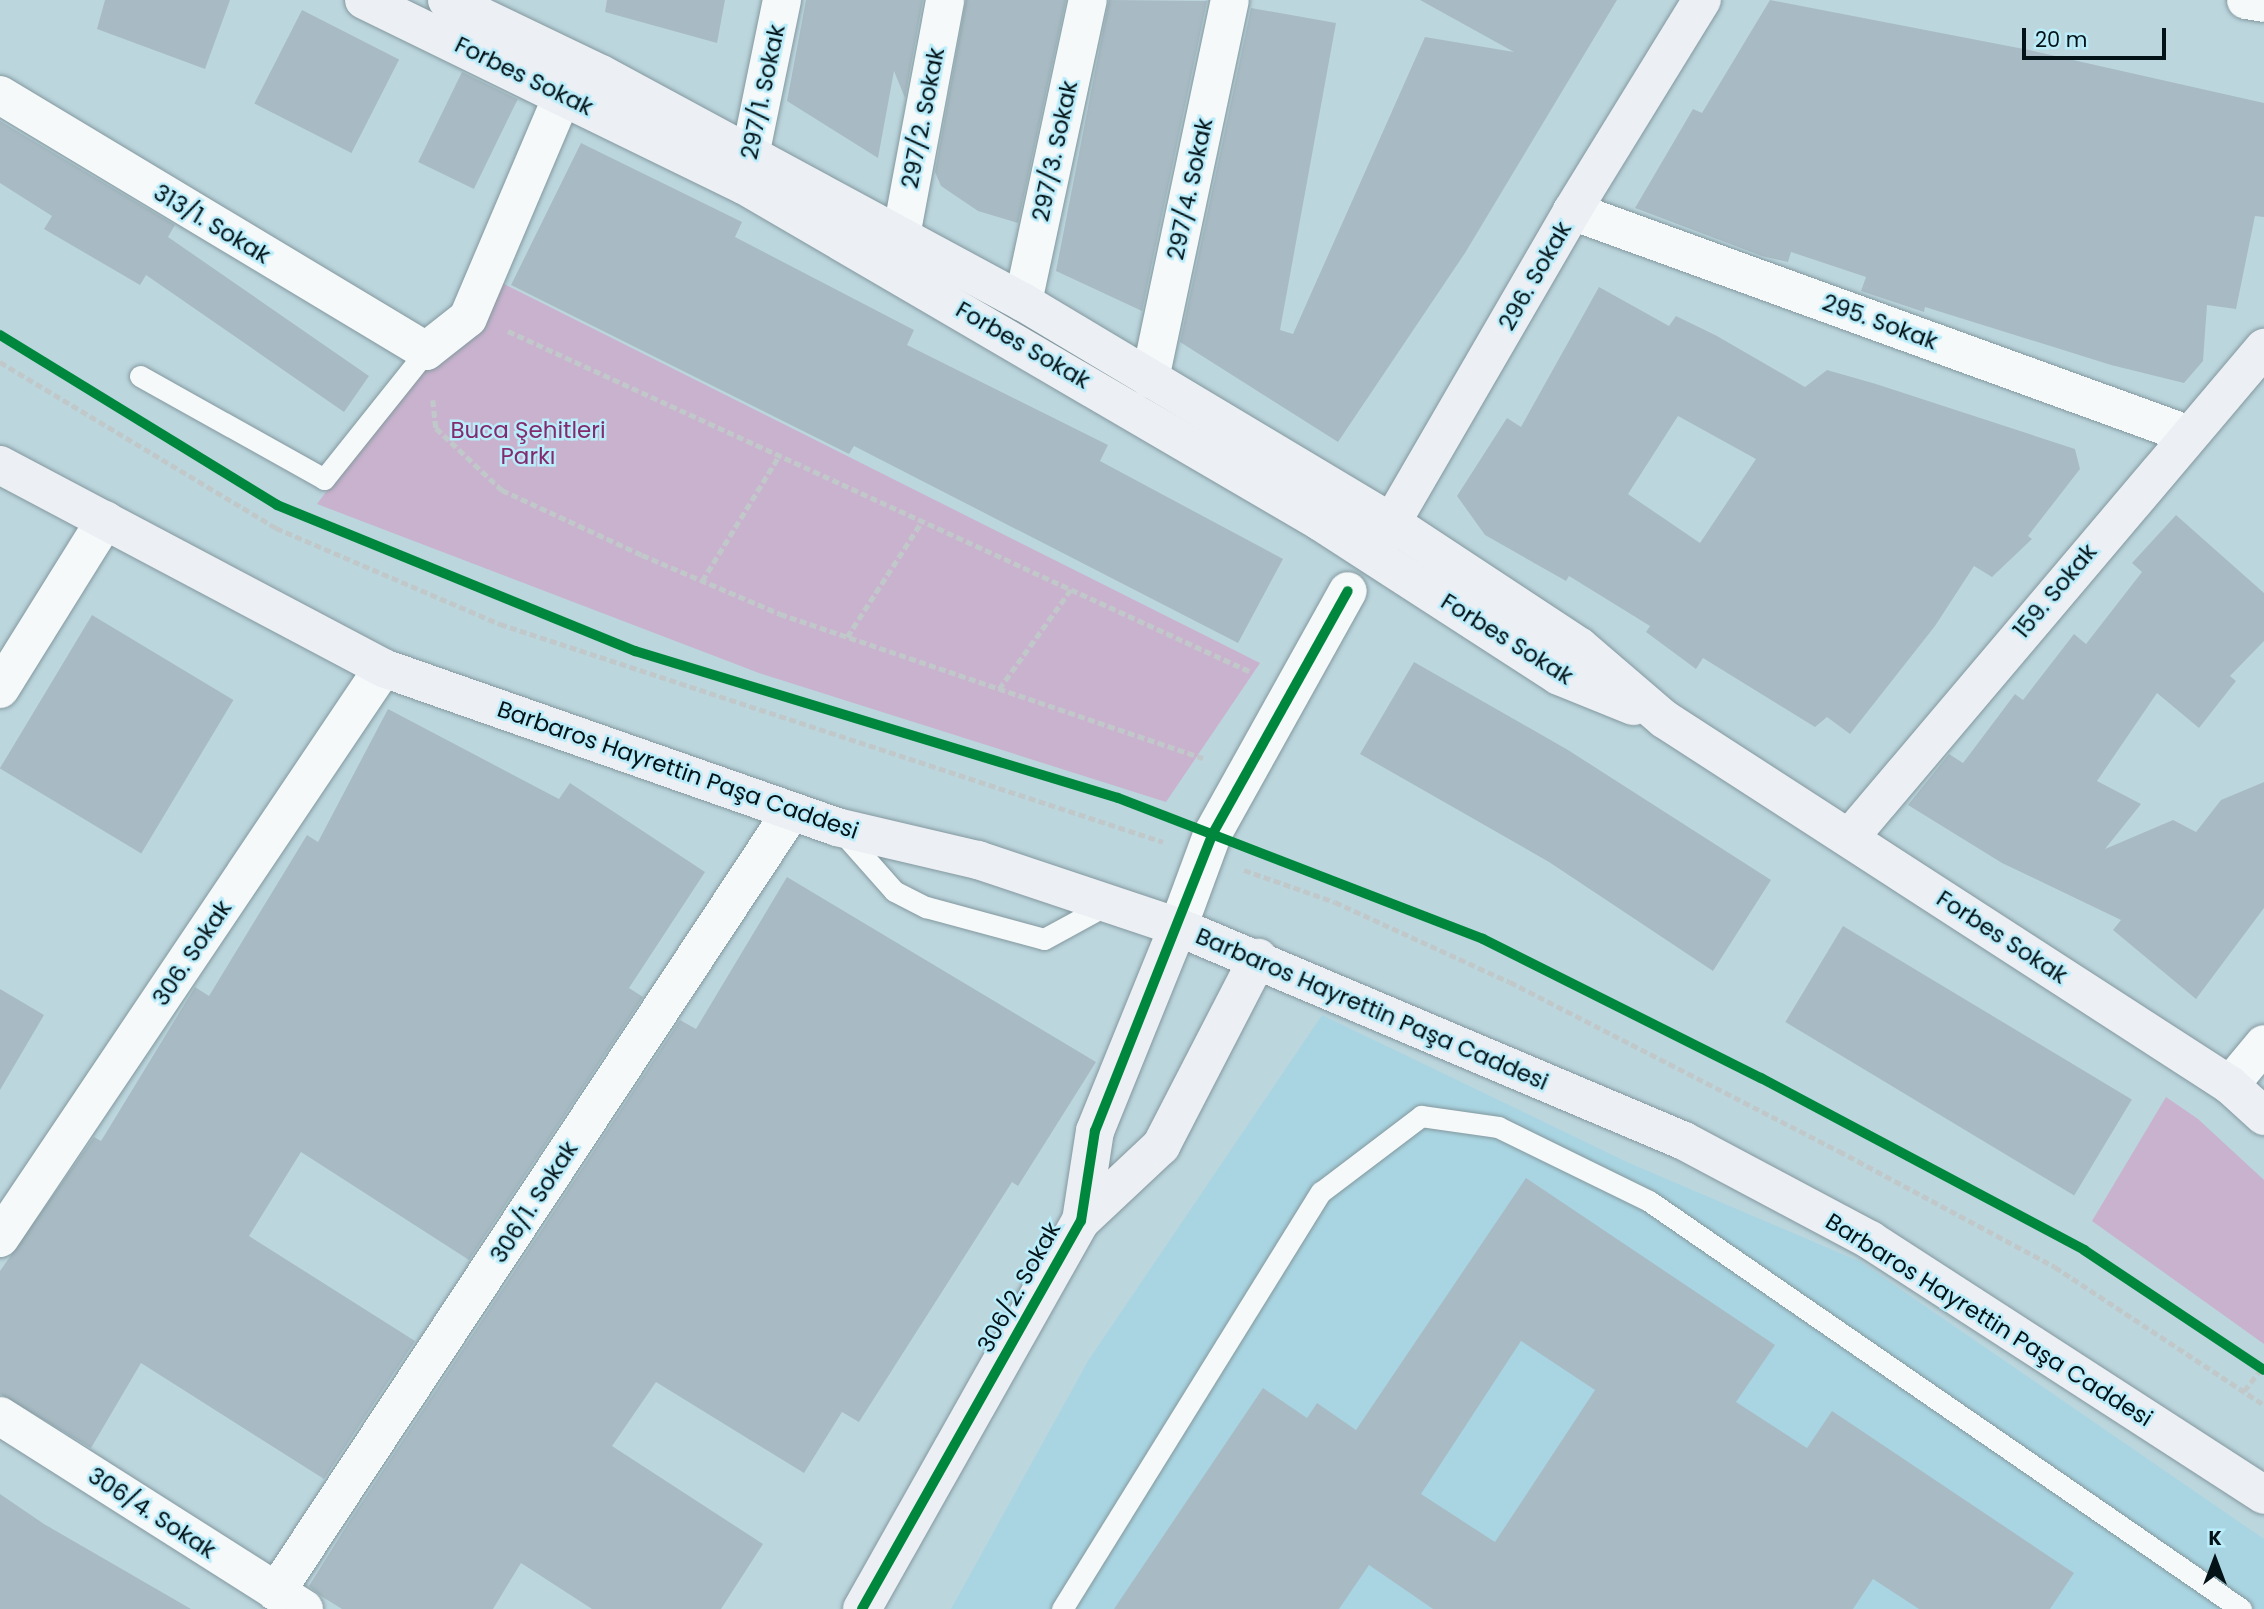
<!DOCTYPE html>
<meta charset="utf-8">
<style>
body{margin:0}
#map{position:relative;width:2264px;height:1609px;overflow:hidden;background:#bcd6de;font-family:Poppins,sans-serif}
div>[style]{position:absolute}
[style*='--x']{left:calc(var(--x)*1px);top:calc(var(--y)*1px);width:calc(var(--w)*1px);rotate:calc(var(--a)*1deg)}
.built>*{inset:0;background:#a9d5e2}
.green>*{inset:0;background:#c9b2ce}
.building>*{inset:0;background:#a8bbc4;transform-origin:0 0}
.path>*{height:4.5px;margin-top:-2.25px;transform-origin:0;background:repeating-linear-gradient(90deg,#c1c8ca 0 7px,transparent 0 10.5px)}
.roads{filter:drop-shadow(0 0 2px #83989e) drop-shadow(0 0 2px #83989e)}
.lane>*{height:21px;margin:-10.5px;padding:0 10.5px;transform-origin:10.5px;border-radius:10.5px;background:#f5f9fa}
.street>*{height:38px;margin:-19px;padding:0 19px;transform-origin:19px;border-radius:19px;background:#f5f9fa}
.secondary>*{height:38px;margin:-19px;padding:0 19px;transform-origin:19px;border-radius:19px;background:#ecf0f5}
.cycleway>*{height:10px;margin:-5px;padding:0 5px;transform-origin:5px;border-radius:5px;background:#00873e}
span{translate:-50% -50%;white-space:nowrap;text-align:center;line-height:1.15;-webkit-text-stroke:5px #baecfa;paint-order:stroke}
.street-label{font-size:23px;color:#021217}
.park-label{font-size:23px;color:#822b6f}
.north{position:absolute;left:2180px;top:1525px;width:70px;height:70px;-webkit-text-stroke:5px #baecfa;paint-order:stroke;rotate:0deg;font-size:19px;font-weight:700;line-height:28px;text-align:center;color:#021217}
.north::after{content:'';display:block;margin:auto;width:24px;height:32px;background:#021217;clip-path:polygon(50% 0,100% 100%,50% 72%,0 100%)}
.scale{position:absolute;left:2022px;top:28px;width:144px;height:32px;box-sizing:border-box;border:4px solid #021217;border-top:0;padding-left:9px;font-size:21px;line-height:24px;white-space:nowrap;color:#021217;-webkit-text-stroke:5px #baecfa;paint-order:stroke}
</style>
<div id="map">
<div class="built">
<i style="clip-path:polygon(1322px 1015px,1627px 1162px,1861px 1262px,2264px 1539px,2264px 1609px,951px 1609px,1088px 1361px)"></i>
</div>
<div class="green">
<i style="clip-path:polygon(486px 275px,1260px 663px,1166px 802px,759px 673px,317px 504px)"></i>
<i style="clip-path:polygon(2166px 1097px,2198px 1119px,2264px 1180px,2264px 1344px,2092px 1221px)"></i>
</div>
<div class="building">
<i style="clip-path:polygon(105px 0,230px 0,205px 69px,97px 29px)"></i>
<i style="clip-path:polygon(607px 0,725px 0,717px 43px,605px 12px)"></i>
<i style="clip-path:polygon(806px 0,923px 0,905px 98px,894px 71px,878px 158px,787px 101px)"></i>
<i style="clip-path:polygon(966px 0,1066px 0,1018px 223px,978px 211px,941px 186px,935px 172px)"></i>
<i style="clip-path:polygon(1109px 0,1207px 1px,1142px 311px,1056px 271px)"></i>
<i style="clip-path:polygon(1420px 0,1617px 0,1465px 253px,1338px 442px,1180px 342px,1251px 8px,1336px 23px,1280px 330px,1293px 334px,1425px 37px,1514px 52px)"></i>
<i style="clip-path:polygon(1770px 0,2029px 50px,2264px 103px,2264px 217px,2255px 216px,2236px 309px,2207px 305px,2203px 361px,2184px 383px,2111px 365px,1925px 307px,1924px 312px,1861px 291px,1866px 277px,1791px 252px,1788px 262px,1762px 256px,1635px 208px,1693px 109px,1702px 113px)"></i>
<i style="left:302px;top:10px;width:109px;height:105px;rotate:27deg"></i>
<i style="left:462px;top:72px;width:62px;height:100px;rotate:26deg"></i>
<i style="clip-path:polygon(0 121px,175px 225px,168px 237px,369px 376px,344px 412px,146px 275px,140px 285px,44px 229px,52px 216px,0 183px)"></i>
<i style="clip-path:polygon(581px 143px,742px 222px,735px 237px,914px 330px,907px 345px,1108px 445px,1100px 461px,1283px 559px,1238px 643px,854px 446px,849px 454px,511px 285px)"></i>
<i style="clip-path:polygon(evenodd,1599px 287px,1669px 326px,1676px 316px,1717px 336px,1805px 387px,1827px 370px,1876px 384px,2075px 449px,2080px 469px,2028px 536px,2032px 539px,1992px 577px,1974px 566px,1935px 626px,1850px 734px,1827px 717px,1815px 727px,1703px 658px,1696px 669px,1646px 632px,1650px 626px,1569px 576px,1566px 581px,1485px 535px,1457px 496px,1507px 418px,1521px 427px,1599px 287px,1678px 416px,1756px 459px,1700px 543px,1628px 494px,1678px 416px)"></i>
<i style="clip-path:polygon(2176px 515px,2264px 593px,2264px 641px,2230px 676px,2236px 681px,2199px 728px,2157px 693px,2097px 781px,2141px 804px,2105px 849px,2173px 820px,2196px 832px,2221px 800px,2264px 782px,2264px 908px,2196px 999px,2113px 930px,2121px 920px,2002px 863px,1908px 805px,1949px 754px,1963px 763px,2015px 694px,2023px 700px,2074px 634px,2086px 644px,2142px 572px,2132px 563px)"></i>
<i style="left:92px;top:615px;width:165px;height:179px;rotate:31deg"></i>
<i style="clip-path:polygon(1414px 662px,1568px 750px,1771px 880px,1713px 971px,1549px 862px,1360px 754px)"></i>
<i style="clip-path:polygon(388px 709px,559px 799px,570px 783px,705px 872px,629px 988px,643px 997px,469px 1260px,301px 1152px,249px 1236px,415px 1341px,324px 1479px,141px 1363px,91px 1448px,0 1394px,0 1271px,94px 1137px,101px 1141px,195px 987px,209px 996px,307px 835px,318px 842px)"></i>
<i style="clip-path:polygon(787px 877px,1096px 1062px,1018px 1186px,1012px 1182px,859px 1422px,842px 1412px,804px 1473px,656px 1382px,612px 1446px,763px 1544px,721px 1609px,592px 1609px,521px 1563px,493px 1609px,342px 1609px,321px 1596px,309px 1586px,349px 1522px,680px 1020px,696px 1029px)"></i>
<i style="left:1843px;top:926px;width:337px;height:112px;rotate:31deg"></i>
<i style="clip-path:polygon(0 989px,44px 1015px,0 1090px)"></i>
<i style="clip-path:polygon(evenodd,1526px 1178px,1775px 1345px,1736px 1402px,1807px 1448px,1832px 1411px,2074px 1573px,2050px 1609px,1919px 1609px,1873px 1579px,1853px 1609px,1433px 1609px,1369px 1565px,1339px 1609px,1114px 1609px,1263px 1388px,1307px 1418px,1317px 1403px,1356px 1430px,1526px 1178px,1521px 1341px,1595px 1390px,1495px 1542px,1421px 1494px,1521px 1341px)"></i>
<i style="clip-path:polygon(0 1494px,44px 1524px,191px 1609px,0 1609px)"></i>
</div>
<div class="path">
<i style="--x:508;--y:331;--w:818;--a:24.65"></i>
<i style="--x:0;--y:362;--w:322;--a:31"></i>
<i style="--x:276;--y:528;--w:244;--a:23.2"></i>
<i style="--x:500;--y:624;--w:698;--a:18.2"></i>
<i style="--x:433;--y:400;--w:28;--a:84"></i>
<i style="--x:436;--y:428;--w:91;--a:43.2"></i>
<i style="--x:502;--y:490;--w:154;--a:24.9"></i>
<i style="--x:642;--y:555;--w:150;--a:23.1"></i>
<i style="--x:780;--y:614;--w:447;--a:18.8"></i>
<i style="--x:702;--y:581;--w:147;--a:-58.4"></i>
<i style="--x:847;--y:637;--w:138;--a:-57.1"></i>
<i style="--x:999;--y:689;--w:123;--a:-54.2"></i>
<i style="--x:1244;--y:870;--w:96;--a:19.4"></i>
<i style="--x:1335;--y:902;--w:192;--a:24.6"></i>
<i style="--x:1510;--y:982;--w:370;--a:27.2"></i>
<i style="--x:1839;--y:1151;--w:245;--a:28.2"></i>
<i style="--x:2055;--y:1267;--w:250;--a:33.4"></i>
<i style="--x:2244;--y:1391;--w:33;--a:-52"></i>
</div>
<div class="roads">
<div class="lane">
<i style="--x:140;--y:376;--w:211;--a:29.2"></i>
<i style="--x:324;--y:479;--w:164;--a:-51.4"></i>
<i style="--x:841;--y:831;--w:80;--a:48.5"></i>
<i style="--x:894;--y:891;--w:36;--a:27"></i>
<i style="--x:926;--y:907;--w:122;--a:15.2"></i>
<i style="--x:1044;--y:939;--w:75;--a:-28.6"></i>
<i style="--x:1062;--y:1609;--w:491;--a:-58.2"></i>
<i style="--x:1321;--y:1192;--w:126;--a:-37.2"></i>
<i style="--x:1421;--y:1116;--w:78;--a:8.1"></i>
<i style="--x:1498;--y:1127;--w:168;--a:26.1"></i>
<i style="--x:1649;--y:1201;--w:719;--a:34.57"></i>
</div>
<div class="street">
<i style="--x:2246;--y:0;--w:18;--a:9"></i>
<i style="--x:0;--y:95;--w:497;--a:31"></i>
<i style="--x:426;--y:351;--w:53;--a:-38.2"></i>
<i style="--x:468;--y:318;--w:243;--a:-67"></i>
<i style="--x:744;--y:185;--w:189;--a:-78.4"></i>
<i style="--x:1572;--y:211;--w:654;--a:19.93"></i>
<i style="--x:901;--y:236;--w:240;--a:-79.4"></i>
<i style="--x:1023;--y:302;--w:309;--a:-77.9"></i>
<i style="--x:1150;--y:379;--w:387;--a:-78.1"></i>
<i style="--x:0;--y:689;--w:199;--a:-58.1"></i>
<i style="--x:1178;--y:927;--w:98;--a:-69.7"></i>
<i style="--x:1212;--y:835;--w:279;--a:-60.9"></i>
<i style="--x:2230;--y:1085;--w:53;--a:-50.3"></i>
<i style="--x:0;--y:1238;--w:687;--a:-56.1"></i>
<i style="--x:0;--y:1416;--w:360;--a:32.4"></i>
<i style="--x:276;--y:1592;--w:935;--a:-56.56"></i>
</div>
<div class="secondary">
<i style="--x:364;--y:0;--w:423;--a:26"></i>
<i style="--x:744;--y:185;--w:668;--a:30.29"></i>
<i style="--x:1321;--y:522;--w:283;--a:32.9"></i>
<i style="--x:1559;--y:676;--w:80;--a:22.1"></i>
<i style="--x:447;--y:0;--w:171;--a:25.7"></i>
<i style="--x:601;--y:74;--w:480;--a:28.4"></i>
<i style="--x:1023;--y:302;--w:430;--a:30.9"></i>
<i style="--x:1392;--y:523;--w:225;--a:33.4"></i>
<i style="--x:1580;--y:647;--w:111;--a:40.6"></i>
<i style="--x:1664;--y:719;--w:674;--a:32.89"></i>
<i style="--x:2230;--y:1085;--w:46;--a:42.4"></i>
<i style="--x:0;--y:465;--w:433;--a:27.9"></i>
<i style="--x:383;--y:668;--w:481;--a:19.3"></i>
<i style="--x:837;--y:827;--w:145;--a:13.2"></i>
<i style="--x:978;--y:860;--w:211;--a:18.5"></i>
<i style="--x:1178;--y:927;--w:549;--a:22.92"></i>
<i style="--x:1684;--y:1141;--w:211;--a:28"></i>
<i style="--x:1870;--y:1240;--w:469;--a:32.9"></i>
<i style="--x:1378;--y:546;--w:387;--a:-59.9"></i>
<i style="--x:1572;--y:211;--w:248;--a:-58.4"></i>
<i style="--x:1850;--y:837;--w:641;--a:-49.75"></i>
<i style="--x:1081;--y:1221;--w:110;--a:-43.2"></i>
<i style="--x:1161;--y:1146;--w:212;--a:-62.7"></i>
<i style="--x:862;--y:1609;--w:446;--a:-60.6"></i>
<i style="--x:1081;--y:1221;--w:91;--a:-81.2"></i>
<i style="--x:1095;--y:1131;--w:220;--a:-67.9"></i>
</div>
</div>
<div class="cycleway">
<i style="--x:0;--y:335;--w:325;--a:31.5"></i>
<i style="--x:277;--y:505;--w:387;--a:22.2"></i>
<i style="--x:635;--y:651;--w:505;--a:16.93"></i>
<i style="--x:1118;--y:798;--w:391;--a:21.1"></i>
<i style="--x:1483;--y:939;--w:311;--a:26.6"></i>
<i style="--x:1761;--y:1078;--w:366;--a:28"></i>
<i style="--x:2084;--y:1250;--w:216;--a:33.7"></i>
<i style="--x:862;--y:1609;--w:446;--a:-60.6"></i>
<i style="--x:1081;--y:1221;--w:91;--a:-81.2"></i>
<i style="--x:1095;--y:1131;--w:318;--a:-68.4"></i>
<i style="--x:1212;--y:835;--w:279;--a:-60.9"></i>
</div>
<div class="street-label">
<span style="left:524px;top:76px;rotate:26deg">Forbes Sokak</span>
<span style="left:763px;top:92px;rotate:-78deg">297/1. Sokak</span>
<span style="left:923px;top:118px;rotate:-79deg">297/2. Sokak</span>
<span style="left:1055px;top:151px;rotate:-78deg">297/3. Sokak</span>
<span style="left:1190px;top:189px;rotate:-78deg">297/4. Sokak</span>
<span style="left:212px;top:224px;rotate:31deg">313/1. Sokak</span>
<span style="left:1535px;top:276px;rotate:-60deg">296. Sokak</span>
<span style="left:1880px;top:322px;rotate:20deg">295. Sokak</span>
<span style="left:1023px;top:345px;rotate:30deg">Forbes Sokak</span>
<span style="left:2055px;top:591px;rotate:-50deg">159. Sokak</span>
<span style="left:1507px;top:639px;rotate:32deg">Forbes Sokak</span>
<span style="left:678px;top:770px;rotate:19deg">Barbaros Hayrettin Paşa Caddesi</span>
<span style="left:2002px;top:937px;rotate:33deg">Forbes Sokak</span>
<span style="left:192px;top:953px;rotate:-56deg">306. Sokak</span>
<span style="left:1372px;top:1009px;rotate:23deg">Barbaros Hayrettin Paşa Caddesi</span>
<span style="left:534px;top:1202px;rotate:-57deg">306/1. Sokak</span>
<span style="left:1019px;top:1287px;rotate:-61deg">306/2. Sokak</span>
<span style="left:1989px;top:1320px;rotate:32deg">Barbaros Hayrettin Paşa Caddesi</span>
<span style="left:152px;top:1513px;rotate:33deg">306/4. Sokak</span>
</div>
<div class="park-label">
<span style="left:528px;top:443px">Buca Şehitleri<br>Parkı</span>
</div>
<div class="north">K</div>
<div class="scale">20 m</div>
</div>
